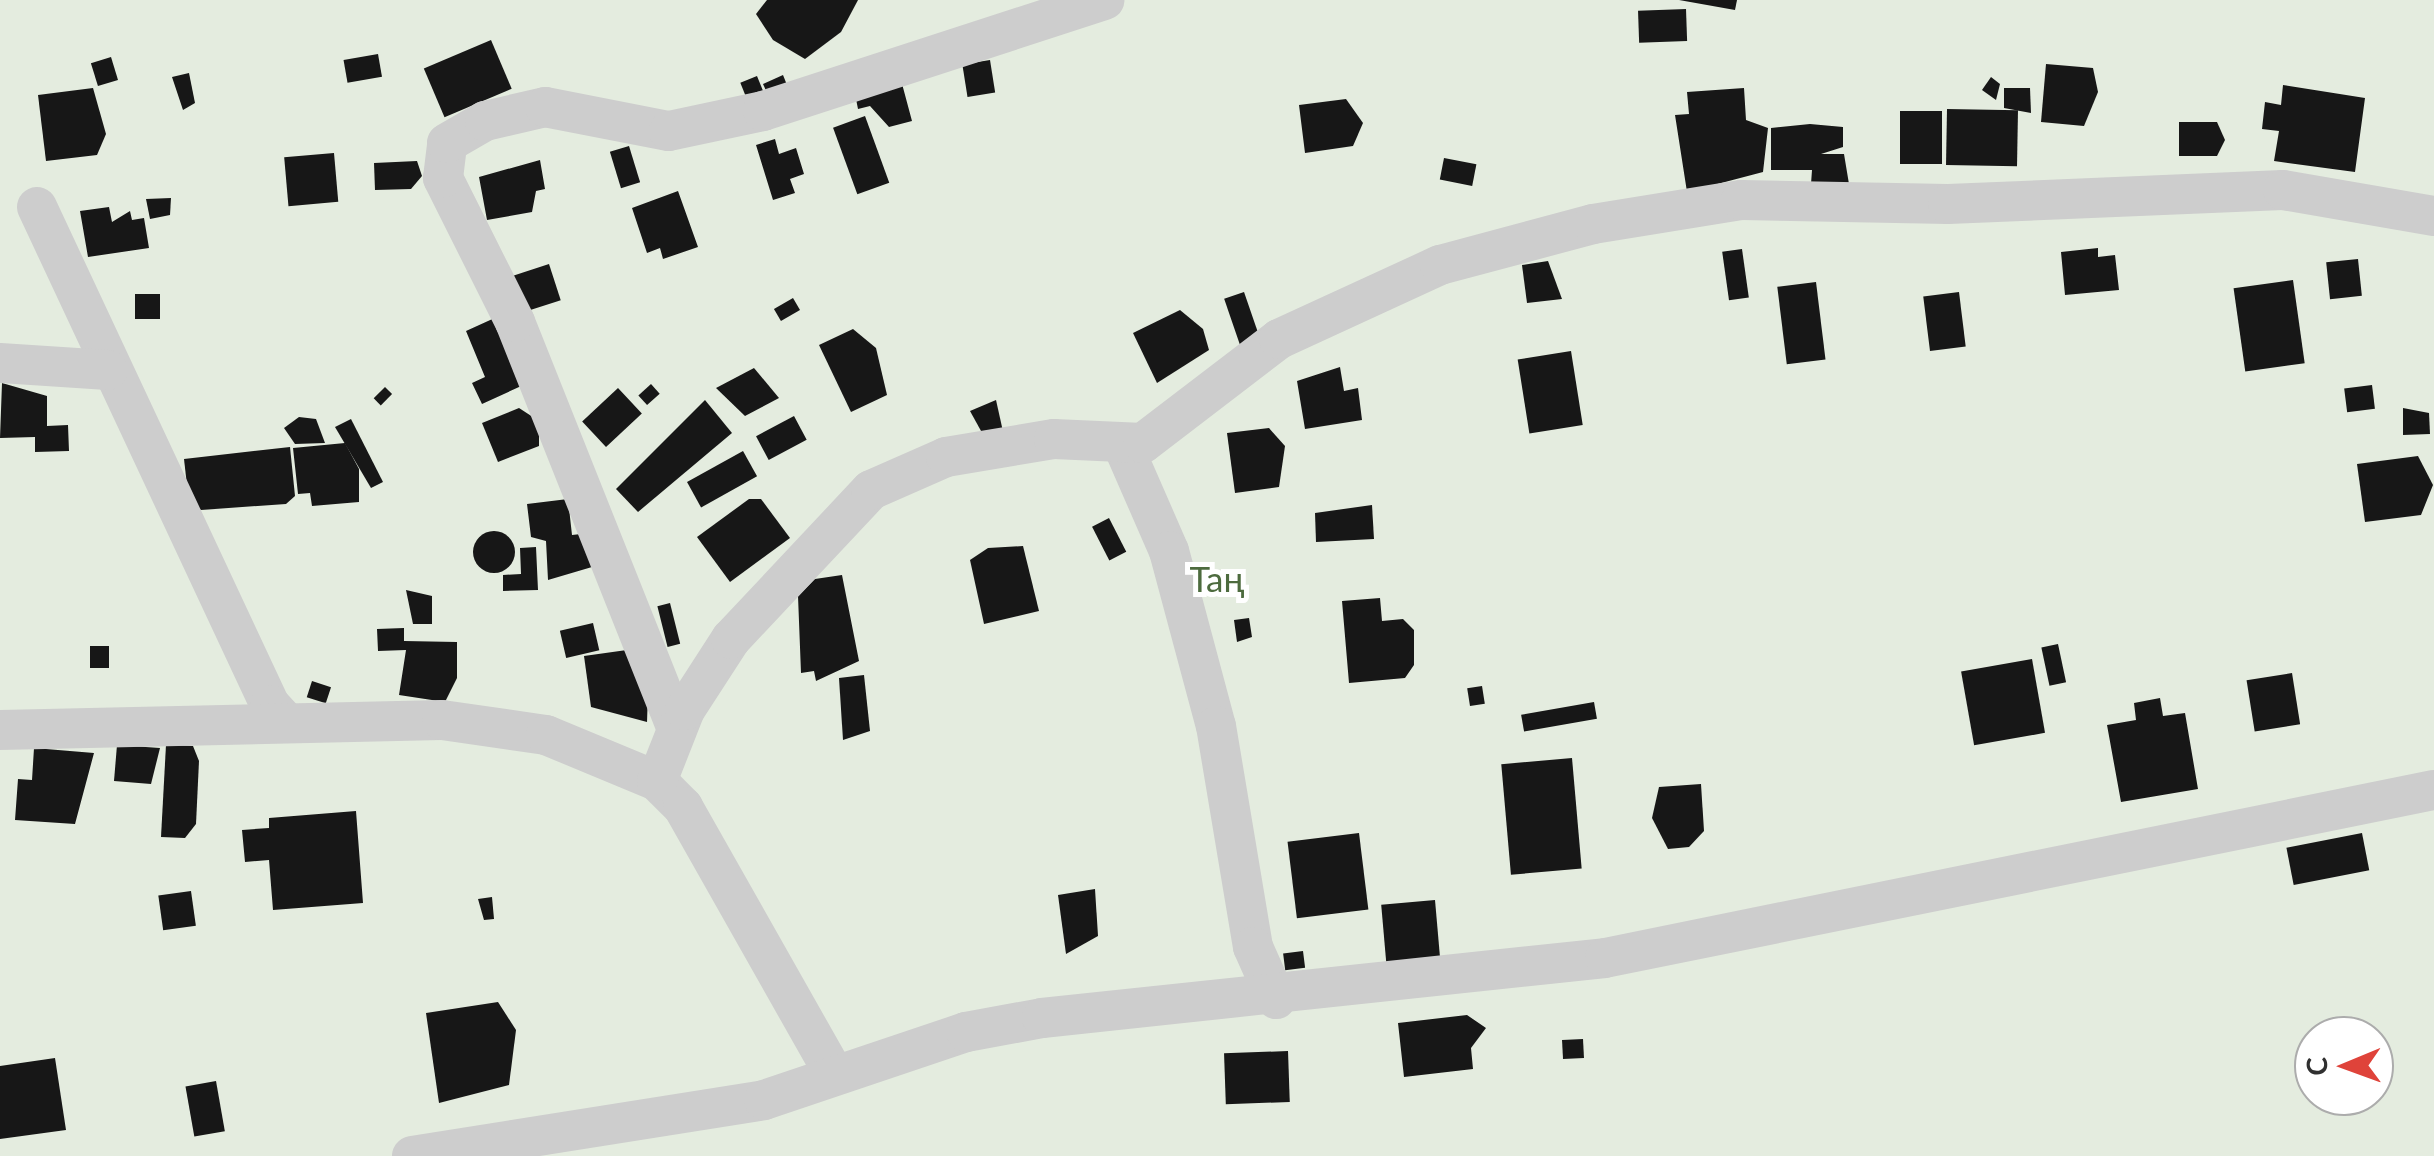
<!DOCTYPE html>
<meta charset="utf-8">
<style>
body{margin:0}
#map{position:relative;width:2434px;height:1156px;overflow:hidden;background:#fff;font-family:Lato,sans-serif}
div>[style]{position:absolute}
[style*='--x']{left:calc(var(--x)*1px);top:calc(var(--y)*1px);width:calc(var(--w)*1px);rotate:calc(var(--a)*1deg)}
.green>*{inset:0;background:#e4ecdf}
.building>*{inset:0;background:#171717;transform-origin:0 0}
.round{border-radius:50%}
.street>*{height:40px;margin:-20px;padding:0 20px;transform-origin:20px;border-radius:20px;background:#cdcdcd}
span{translate:-50% -50%;white-space:nowrap;text-align:center;line-height:1.15;-webkit-text-stroke:10px #fff;paint-order:stroke}
.park-label{font-size:35px;color:#4d6b3e}
.north{position:absolute;left:2294px;top:1016px;width:100px;height:100px;box-sizing:border-box;background:#fff;border:2px solid #acacac;border-radius:50%;rotate:269deg;font-size:28px;font-weight:700;line-height:40px;text-align:center;color:#303030}
.north::after{content:'';display:block;margin:auto;width:35px;height:45px;background:#df433a;clip-path:polygon(50% 0,100% 100%,50% 72%,0 100%)}
</style>
<div id="map">
<div class="green">
<i style="clip-path:polygon(evenodd,0 0,2434px 0,2434px 1156px,0 1156px,0 0,2314px 1036px,2374px 1036px,2374px 1096px,2314px 1096px,2314px 1036px)"></i>
</div>
<div class="building">
<i style="clip-path:polygon(767px 0,858px 0,841px 32px,805px 59px,773px 40px,756px 14px)"></i>
<i style="clip-path:polygon(1679px 0,1737px 0,1735px 10px)"></i>
<i style="left:1686px;top:9px;width:32px;height:48px;rotate:88deg"></i>
<i style="left:491px;top:40px;width:53px;height:73px;rotate:67deg"></i>
<i style="left:378px;top:54px;width:23px;height:35px;rotate:80deg"></i>
<i style="left:111px;top:57px;width:24px;height:21px;rotate:73deg"></i>
<i style="left:990px;top:60px;width:33px;height:28px;rotate:81deg"></i>
<i style="clip-path:polygon(2046px 64px,2093px 68px,2098px 92px,2084px 126px,2041px 122px)"></i>
<i style="clip-path:polygon(189px 73px,195px 103px,183px 110px,172px 77px)"></i>
<i style="clip-path:polygon(783px 75px,789px 90px,768px 95px,763px 84px)"></i>
<i style="left:757px;top:76px;width:22px;height:18px;rotate:68deg"></i>
<i style="clip-path:polygon(1991px 77px,2000px 84px,1996px 100px,1982px 90px)"></i>
<i style="clip-path:polygon(901px 80px,912px 121px,889px 127px,870px 106px,858px 109px,856px 99px)"></i>
<i style="clip-path:polygon(2283px 85px,2365px 98px,2355px 172px,2274px 161px,2279px 131px,2262px 129px,2265px 102px,2281px 105px)"></i>
<i style="clip-path:polygon(93px 88px,106px 134px,97px 155px,46px 161px,38px 95px)"></i>
<i style="clip-path:polygon(1744px 88px,1746px 120px,1768px 128px,1763px 172px,1687px 192px,1675px 115px,1689px 114px,1687px 92px)"></i>
<i style="clip-path:polygon(2004px 88px,2030px 88px,2031px 113px,2004px 108px)"></i>
<i style="clip-path:polygon(1346px 99px,1363px 123px,1353px 146px,1305px 153px,1299px 105px)"></i>
<i style="left:1947px;top:109px;width:71px;height:56px;rotate:1deg"></i>
<i style="left:1900px;top:111px;width:42px;height:53px"></i>
<i style="left:865px;top:116px;width:71px;height:34px;rotate:70deg"></i>
<i style="clip-path:polygon(2179px 122px,2217px 122px,2225px 140px,2217px 156px,2179px 156px)"></i>
<i style="clip-path:polygon(1810px 124px,1843px 127px,1843px 147px,1821px 154px,1844px 154px,1849px 184px,1811px 184px,1812px 170px,1771px 170px,1771px 128px)"></i>
<i style="clip-path:polygon(775px 139px,779px 154px,796px 148px,804px 174px,790px 179px,795px 193px,773px 200px,756px 145px)"></i>
<i style="left:629px;top:146px;width:38px;height:20px;rotate:73deg"></i>
<i style="left:334px;top:153px;width:49px;height:50px;rotate:85deg"></i>
<i style="left:1444px;top:158px;width:33px;height:22px;rotate:11deg"></i>
<i style="clip-path:polygon(540px 160px,545px 189px,536px 191px,532px 212px,487px 220px,479px 177px)"></i>
<i style="clip-path:polygon(417px 161px,422px 176px,411px 189px,375px 190px,374px 163px)"></i>
<i style="clip-path:polygon(678px 191px,698px 247px,663px 259px,660px 248px,647px 253px,632px 208px)"></i>
<i style="clip-path:polygon(171px 198px,170px 215px,150px 219px,146px 199px)"></i>
<i style="clip-path:polygon(109px 207px,112px 222px,130px 211px,132px 220px,144px 218px,149px 248px,88px 257px,80px 211px)"></i>
<i style="clip-path:polygon(2098px 248px,2098px 257px,2115px 255px,2119px 290px,2065px 295px,2061px 252px)"></i>
<i style="left:1742px;top:249px;width:49px;height:20px;rotate:82deg"></i>
<i style="left:2358px;top:259px;width:37px;height:32px;rotate:84deg"></i>
<i style="clip-path:polygon(1548px 261px,1562px 299px,1527px 303px,1522px 265px)"></i>
<i style="left:549px;top:264px;width:38px;height:41px;rotate:72deg"></i>
<i style="left:2293px;top:280px;width:84px;height:60px;rotate:82deg"></i>
<i style="left:1816px;top:282px;width:78px;height:39px;rotate:83deg"></i>
<i style="left:1244px;top:292px;width:54px;height:21px;rotate:71deg"></i>
<i style="left:1959px;top:292px;width:55px;height:36px;rotate:83deg"></i>
<i style="left:135px;top:294px;width:25px;height:25px"></i>
<i style="left:793px;top:298px;width:14px;height:22px;rotate:60deg"></i>
<i style="clip-path:polygon(1180px 310px,1203px 329px,1209px 350px,1157px 383px,1133px 333px)"></i>
<i style="clip-path:polygon(499px 316px,530px 382px,482px 404px,472px 383px,485px 377px,466px 331px)"></i>
<i style="clip-path:polygon(853px 329px,876px 348px,887px 395px,851px 412px,819px 345px)"></i>
<i style="left:1571px;top:351px;width:75px;height:54px;rotate:81deg"></i>
<i style="clip-path:polygon(1340px 367px,1344px 391px,1358px 388px,1362px 420px,1305px 429px,1297px 381px)"></i>
<i style="clip-path:polygon(754px 368px,779px 398px,745px 416px,716px 388px)"></i>
<i style="clip-path:polygon(2px 383px,47px 396px,47px 426px,68px 425px,69px 451px,35px 452px,35px 437px,0 438px)"></i>
<i style="left:651px;top:384px;width:13px;height:17px;rotate:48deg"></i>
<i style="left:2372px;top:385px;width:24px;height:28px;rotate:83deg"></i>
<i style="left:385px;top:387px;width:10px;height:16px;rotate:45deg"></i>
<i style="left:618px;top:388px;width:35px;height:49px;rotate:47deg"></i>
<i style="clip-path:polygon(705px 400px,732px 433px,638px 512px,616px 489px)"></i>
<i style="clip-path:polygon(996px 400px,1004px 436px,986px 440px,970px 411px)"></i>
<i style="clip-path:polygon(519px 408px,539px 421px,539px 446px,498px 462px,482px 423px)"></i>
<i style="clip-path:polygon(2403px 408px,2429px 413px,2430px 434px,2403px 435px)"></i>
<i style="left:794px;top:416px;width:27px;height:43px;rotate:62deg"></i>
<i style="clip-path:polygon(299px 417px,316px 419px,325px 443px,295px 444px,284px 428px)"></i>
<i style="clip-path:polygon(351px 419px,383px 482px,371px 488px,335px 427px)"></i>
<i style="clip-path:polygon(1269px 428px,1285px 446px,1279px 487px,1235px 493px,1227px 433px)"></i>
<i style="clip-path:polygon(345px 443px,359px 469px,359px 502px,312px 506px,310px 493px,298px 494px,293px 448px)"></i>
<i style="clip-path:polygon(290px 447px,295px 496px,286px 504px,201px 510px,189px 503px,184px 459px)"></i>
<i style="left:743px;top:451px;width:29px;height:64px;rotate:61deg"></i>
<i style="clip-path:polygon(2418px 456px,2433px 485px,2421px 515px,2365px 522px,2357px 464px)"></i>
<i style="clip-path:polygon(568px 499px,572px 535px,581px 534px,592px 567px,548px 580px,546px 541px,531px 537px,527px 504px)"></i>
<i style="clip-path:polygon(749px 499px,761px 499px,790px 538px,730px 582px,697px 537px)"></i>
<i style="clip-path:polygon(1372px 505px,1374px 539px,1316px 542px,1315px 513px)"></i>
<i style="left:1109px;top:518px;width:38px;height:19px;rotate:63deg"></i>
<i class="round" style="left:473px;top:531px;width:42px;height:42px"></i>
<i style="clip-path:polygon(1023px 546px,1039px 611px,984px 624px,970px 560px,988px 548px)"></i>
<i style="clip-path:polygon(536px 547px,538px 590px,503px 591px,503px 575px,521px 574px,520px 548px)"></i>
<i style="clip-path:polygon(842px 575px,859px 661px,816px 681px,814px 671px,801px 673px,798px 596px,815px 579px)"></i>
<i style="clip-path:polygon(406px 590px,432px 596px,432px 624px,413px 624px)"></i>
<i style="clip-path:polygon(1380px 598px,1382px 621px,1403px 619px,1414px 630px,1414px 665px,1405px 678px,1349px 683px,1342px 601px)"></i>
<i style="left:670px;top:603px;width:42px;height:13px;rotate:76deg"></i>
<i style="clip-path:polygon(1249px 618px,1252px 637px,1237px 642px,1234px 620px)"></i>
<i style="left:593px;top:623px;width:28px;height:34px;rotate:77deg"></i>
<i style="clip-path:polygon(404px 628px,404px 641px,457px 642px,457px 678px,445px 702px,399px 695px,406px 650px,378px 651px,377px 629px)"></i>
<i style="left:2058px;top:644px;width:39px;height:17px;rotate:78deg"></i>
<i style="left:90px;top:646px;width:19px;height:22px"></i>
<i style="clip-path:polygon(634px 649px,648px 692px,647px 722px,591px 707px,584px 656px)"></i>
<i style="left:2032px;top:659px;width:75px;height:72px;rotate:80deg"></i>
<i style="left:2292px;top:673px;width:52px;height:46px;rotate:81deg"></i>
<i style="clip-path:polygon(864px 675px,870px 731px,843px 740px,839px 678px)"></i>
<i style="left:312px;top:681px;width:20px;height:17px;rotate:18deg"></i>
<i style="left:1482px;top:686px;width:18px;height:15px;rotate:81deg"></i>
<i style="clip-path:polygon(2160px 698px,2163px 716px,2185px 713px,2198px 789px,2121px 802px,2107px 725px,2136px 720px,2134px 703px)"></i>
<i style="left:1594px;top:702px;width:17px;height:74px;rotate:80deg"></i>
<i style="clip-path:polygon(117px 745px,160px 748px,151px 784px,114px 781px)"></i>
<i style="clip-path:polygon(166px 745px,193px 746px,199px 761px,196px 824px,185px 838px,161px 837px)"></i>
<i style="clip-path:polygon(34px 748px,94px 753px,75px 824px,15px 820px,18px 779px,32px 780px)"></i>
<i style="left:1572px;top:758px;width:111px;height:71px;rotate:85deg"></i>
<i style="clip-path:polygon(1701px 784px,1704px 831px,1689px 847px,1668px 849px,1652px 818px,1659px 787px)"></i>
<i style="clip-path:polygon(356px 811px,363px 903px,273px 910px,269px 860px,245px 862px,242px 830px,269px 828px,269px 818px)"></i>
<i style="left:1359px;top:833px;width:77px;height:72px;rotate:83deg"></i>
<i style="left:2362px;top:833px;width:38px;height:77px;rotate:79deg"></i>
<i style="clip-path:polygon(1095px 889px,1098px 936px,1066px 954px,1058px 895px)"></i>
<i style="left:191px;top:891px;width:35px;height:33px;rotate:82deg"></i>
<i style="clip-path:polygon(492px 897px,494px 919px,484px 920px,478px 899px)"></i>
<i style="left:1435px;top:900px;width:62px;height:54px;rotate:85deg"></i>
<i style="left:1303px;top:951px;width:17px;height:20px;rotate:83deg"></i>
<i style="clip-path:polygon(498px 1002px,516px 1030px,509px 1085px,439px 1103px,426px 1013px)"></i>
<i style="clip-path:polygon(1467px 1015px,1486px 1028px,1471px 1048px,1473px 1069px,1404px 1077px,1398px 1023px)"></i>
<i style="left:1583px;top:1039px;width:19px;height:21px;rotate:87deg"></i>
<i style="left:1288px;top:1051px;width:51px;height:64px;rotate:88deg"></i>
<i style="clip-path:polygon(55px 1058px,66px 1130px,0 1139px,0 1066px)"></i>
<i style="left:216px;top:1081px;width:51px;height:31px;rotate:80deg"></i>
</div>
<div class="street">
<i style="--x:37;--y:207;--w:550;--a:64.93"></i>
<i style="--x:270;--y:705;--w:23;--a:47"></i>
<i style="--x:0;--y:363;--w:108;--a:3.7"></i>
<i style="--x:1124;--y:448;--w:112;--a:66.4"></i>
<i style="--x:1169;--y:551;--w:181;--a:75"></i>
<i style="--x:1216;--y:726;--w:224;--a:80.5"></i>
<i style="--x:1253;--y:947;--w:57;--a:66.1"></i>
<i style="--x:677;--y:729;--w:438;--a:-111.7"></i>
<i style="--x:515;--y:322;--w:161;--a:-116.6"></i>
<i style="--x:443;--y:178;--w:35;--a:-83"></i>
<i style="--x:447;--y:143;--w:44;--a:-30.1"></i>
<i style="--x:485;--y:121;--w:62;--a:-13.1"></i>
<i style="--x:545;--y:107;--w:126;--a:11"></i>
<i style="--x:669;--y:131;--w:96;--a:-12"></i>
<i style="--x:763;--y:111;--w:359;--a:-18"></i>
<i style="--x:0;--y:730;--w:442;--a:-1.3"></i>
<i style="--x:442;--y:720;--w:105;--a:8.2"></i>
<i style="--x:546;--y:735;--w:120;--a:22.5"></i>
<i style="--x:657;--y:781;--w:37;--a:45"></i>
<i style="--x:683;--y:807;--w:305;--a:60.5"></i>
<i style="--x:657;--y:781;--w:76;--a:-68.5"></i>
<i style="--x:685;--y:710;--w:85;--a:-57.1"></i>
<i style="--x:731;--y:639;--w:204;--a:-46.8"></i>
<i style="--x:871;--y:490;--w:82;--a:-23.7"></i>
<i style="--x:946;--y:457;--w:109;--a:-9.5"></i>
<i style="--x:1054;--y:439;--w:89;--a:2.6"></i>
<i style="--x:1143;--y:443;--w:171;--a:-37.4"></i>
<i style="--x:1279;--y:339;--w:177;--a:-24.7"></i>
<i style="--x:1440;--y:265;--w:158;--a:-15"></i>
<i style="--x:1593;--y:224;--w:150;--a:-9.2"></i>
<i style="--x:1741;--y:200;--w:207;--a:1.1"></i>
<i style="--x:1948;--y:204;--w:335;--a:-2.4"></i>
<i style="--x:2283;--y:190;--w:153;--a:9.8"></i>
<i style="--x:412;--y:1156;--w:356;--a:-9"></i>
<i style="--x:764;--y:1100;--w:213;--a:-18.6"></i>
<i style="--x:966;--y:1032;--w:77;--a:-10.4"></i>
<i style="--x:1042;--y:1018;--w:566;--a:-6.08"></i>
<i style="--x:1605;--y:958;--w:846;--a:-11.46"></i>
</div>
<div class="park-label">
<span style="left:1217px;top:578px">Таң</span>
</div>
<div class="north">С</div>
</div>
